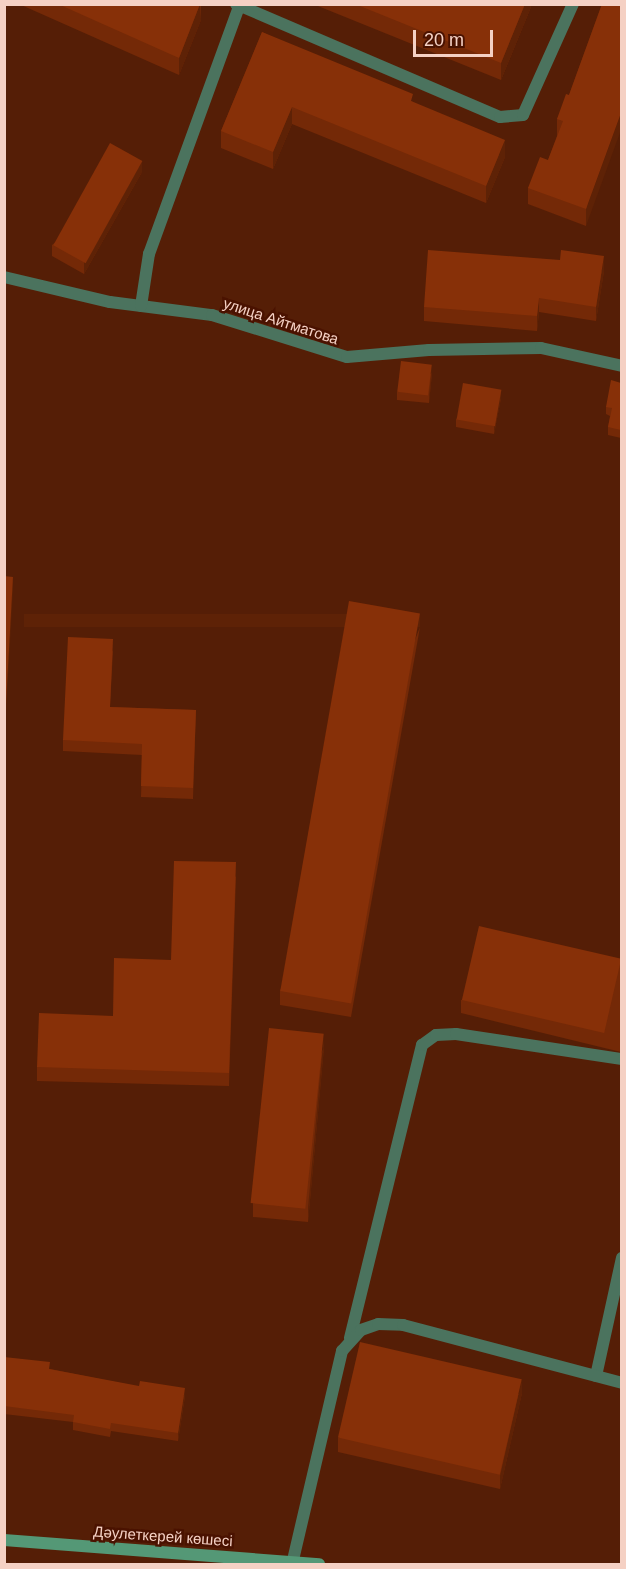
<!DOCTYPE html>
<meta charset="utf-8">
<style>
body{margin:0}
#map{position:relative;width:626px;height:1569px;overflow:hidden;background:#551e06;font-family:Helvetica,sans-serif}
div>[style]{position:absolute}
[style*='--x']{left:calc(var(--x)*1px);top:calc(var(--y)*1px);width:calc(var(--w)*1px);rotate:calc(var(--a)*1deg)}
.lane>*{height:12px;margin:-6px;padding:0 6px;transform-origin:6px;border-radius:6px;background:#4b735e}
.street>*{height:12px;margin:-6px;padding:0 6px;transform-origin:6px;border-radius:6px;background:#4b735e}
.secondary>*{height:12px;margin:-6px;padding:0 6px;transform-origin:6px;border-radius:6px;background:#549876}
.wall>*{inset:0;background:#742907}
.shaded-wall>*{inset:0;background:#5e2206;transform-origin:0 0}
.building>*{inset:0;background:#873008;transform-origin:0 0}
span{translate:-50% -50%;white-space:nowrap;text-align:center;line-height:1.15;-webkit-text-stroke:5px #4a1200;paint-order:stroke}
.street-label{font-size:15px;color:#f5d1c4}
.frame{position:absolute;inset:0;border:6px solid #f5d1c4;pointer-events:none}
.scale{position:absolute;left:413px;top:30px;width:80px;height:27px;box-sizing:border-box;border:3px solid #f5d1c4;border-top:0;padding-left:8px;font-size:18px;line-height:21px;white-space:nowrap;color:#f5d1c4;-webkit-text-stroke:4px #4a1200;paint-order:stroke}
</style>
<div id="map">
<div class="lane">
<i style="--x:350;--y:1338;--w:302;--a:-76.2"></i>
<i style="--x:422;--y:1045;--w:17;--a:-36"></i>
<i style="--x:436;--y:1035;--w:20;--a:-3"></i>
<i style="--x:456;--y:1034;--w:168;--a:8.6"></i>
<i style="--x:596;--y:1376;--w:121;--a:-77.6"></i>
<i style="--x:293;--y:1560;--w:215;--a:-76.8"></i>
<i style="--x:342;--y:1351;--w:28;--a:-48"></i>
<i style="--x:361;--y:1330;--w:18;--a:-19"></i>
<i style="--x:378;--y:1324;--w:25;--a:2"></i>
<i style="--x:403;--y:1325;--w:227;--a:14.8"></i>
</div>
<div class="street">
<i style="--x:236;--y:4;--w:287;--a:23.2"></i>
<i style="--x:500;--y:117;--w:23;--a:-5"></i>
<i style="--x:523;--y:115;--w:122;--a:-65.8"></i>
<i style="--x:4;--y:277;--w:109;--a:13.3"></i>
<i style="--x:110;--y:302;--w:103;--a:7.3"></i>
<i style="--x:212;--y:315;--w:141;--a:17.3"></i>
<i style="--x:347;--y:357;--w:82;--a:-4.9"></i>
<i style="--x:429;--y:350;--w:112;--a:-1"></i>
<i style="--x:541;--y:348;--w:83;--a:12.5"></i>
<i style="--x:141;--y:306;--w:53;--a:-81.3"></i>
<i style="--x:149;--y:254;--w:266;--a:-70"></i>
</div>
<div class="secondary">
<i style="--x:4;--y:1540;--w:316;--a:4.4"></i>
</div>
<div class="wall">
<i style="clip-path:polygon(19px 4px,201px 4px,201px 20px,179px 75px)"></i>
<i style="clip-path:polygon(313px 4px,531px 4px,531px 7px,501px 80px)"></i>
<i style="clip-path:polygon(602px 4px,586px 226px,528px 204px,528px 188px,548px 160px,557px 136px,557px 119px,569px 95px)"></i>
<i style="clip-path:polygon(262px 32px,413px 102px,505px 157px,486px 203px,292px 124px,273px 169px,221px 148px,221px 131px)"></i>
<i style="clip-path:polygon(142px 172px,84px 274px,52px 256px,52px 245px)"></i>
<i style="clip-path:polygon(604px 271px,596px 321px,539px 312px,537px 331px,424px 321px,424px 307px)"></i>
<i style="clip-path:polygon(432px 373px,429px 403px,397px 400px,397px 392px)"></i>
<i style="clip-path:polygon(621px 383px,621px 438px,608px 435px,608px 427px,610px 416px,606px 414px,606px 407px)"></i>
<i style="clip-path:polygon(501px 398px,494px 434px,456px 427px,456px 419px)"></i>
<i style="clip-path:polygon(420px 627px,351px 1017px,280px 1005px,280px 991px)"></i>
<i style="clip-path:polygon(113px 650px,110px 707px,196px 710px,193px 799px,141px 797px,142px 755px,63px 751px,63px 740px)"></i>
<i style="clip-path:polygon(236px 876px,229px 1086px,37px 1081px,37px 1067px,113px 1016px,171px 960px)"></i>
<i style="clip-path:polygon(621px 960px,621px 1052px,461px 1013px,461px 1000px)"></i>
<i style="clip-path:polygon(324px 1047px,308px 1222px,253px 1217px,253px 1203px)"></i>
<i style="clip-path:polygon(4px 1357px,50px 1369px,185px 1396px,178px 1441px,111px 1431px,110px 1437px,73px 1430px,73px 1422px,4px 1414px)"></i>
<i style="clip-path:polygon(522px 1393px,500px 1489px,338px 1452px,338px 1438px)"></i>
</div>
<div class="shaded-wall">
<i style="clip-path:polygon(200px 4px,201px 20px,179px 75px,179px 58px)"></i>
<i style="clip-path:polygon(525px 4px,531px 4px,531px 7px,501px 80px,501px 63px)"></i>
<i style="clip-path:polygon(292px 107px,292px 124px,273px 169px,273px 152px)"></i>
<i style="clip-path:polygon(621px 113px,621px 130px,586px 226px,586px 209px)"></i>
<i style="clip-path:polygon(505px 140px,505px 157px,486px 203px,486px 186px)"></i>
<i style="clip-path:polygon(142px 161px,142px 172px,84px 274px,84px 263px)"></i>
<i style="clip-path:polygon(604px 256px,604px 271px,596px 321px,596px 307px)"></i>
<i style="clip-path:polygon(539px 298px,539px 312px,537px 331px,537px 316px)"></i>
<i style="clip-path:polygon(432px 365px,432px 373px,429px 403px,429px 396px)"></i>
<i style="clip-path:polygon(501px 390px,501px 398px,494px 434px,494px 427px)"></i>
<i style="clip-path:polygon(13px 577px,13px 590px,4px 754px,4px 740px)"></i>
<i style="left:420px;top:614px;width:13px;height:396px;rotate:90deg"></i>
<i style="clip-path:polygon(324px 1034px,324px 1047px,308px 1222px,308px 1208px)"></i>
<i style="clip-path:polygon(522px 1379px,522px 1393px,500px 1489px,500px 1476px)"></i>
<i style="clip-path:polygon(185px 1388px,185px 1396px,178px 1441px,178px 1433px)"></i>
</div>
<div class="building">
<i style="clip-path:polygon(58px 4px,200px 4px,179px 58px)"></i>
<i style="clip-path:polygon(355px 4px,525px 4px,501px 63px)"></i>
<i style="clip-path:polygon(602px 4px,621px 4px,621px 113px,586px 209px,528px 188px,540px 157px,548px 160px,563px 121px,557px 119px,566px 94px,569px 95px)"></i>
<i style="clip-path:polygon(262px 32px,413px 94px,411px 101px,505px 140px,486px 186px,292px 107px,273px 152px,221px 131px)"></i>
<i style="left:110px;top:143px;width:37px;height:117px;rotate:29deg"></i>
<i style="clip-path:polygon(428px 250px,560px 260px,561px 250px,604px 256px,596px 307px,539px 298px,537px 316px,424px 307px)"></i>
<i style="left:401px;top:361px;width:31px;height:31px;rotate:7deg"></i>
<i style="clip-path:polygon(611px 380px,621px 383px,621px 430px,608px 427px,612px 408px,606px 407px)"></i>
<i style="left:463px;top:383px;width:39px;height:37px;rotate:10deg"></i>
<i style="clip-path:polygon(4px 576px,13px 577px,4px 740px)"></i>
<i style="left:349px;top:601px;width:72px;height:396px;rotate:10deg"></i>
<i style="clip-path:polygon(68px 637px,113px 639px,110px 707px,196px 710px,193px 788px,141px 786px,142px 744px,63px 740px)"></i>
<i style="clip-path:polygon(174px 861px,236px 862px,229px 1073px,37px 1067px,39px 1013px,113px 1016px,114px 958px,171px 960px)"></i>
<i style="clip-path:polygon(4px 910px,6px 910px,4px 941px)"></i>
<i style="left:479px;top:926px;width:146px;height:76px;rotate:13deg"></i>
<i style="left:269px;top:1028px;width:55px;height:176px;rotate:6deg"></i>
<i style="left:360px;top:1342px;width:166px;height:98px;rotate:13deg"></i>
<i style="clip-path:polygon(4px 1357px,50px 1362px,49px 1369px,139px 1386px,140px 1381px,185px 1388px,178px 1433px,111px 1423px,110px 1429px,73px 1422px,74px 1415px,4px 1406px)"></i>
</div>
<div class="street-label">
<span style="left:281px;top:321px;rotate:18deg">улица Айтматова</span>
<span style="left:163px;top:1536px;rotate:4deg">Дәулеткерей көшесі</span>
</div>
<div class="frame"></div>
<div class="scale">20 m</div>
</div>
